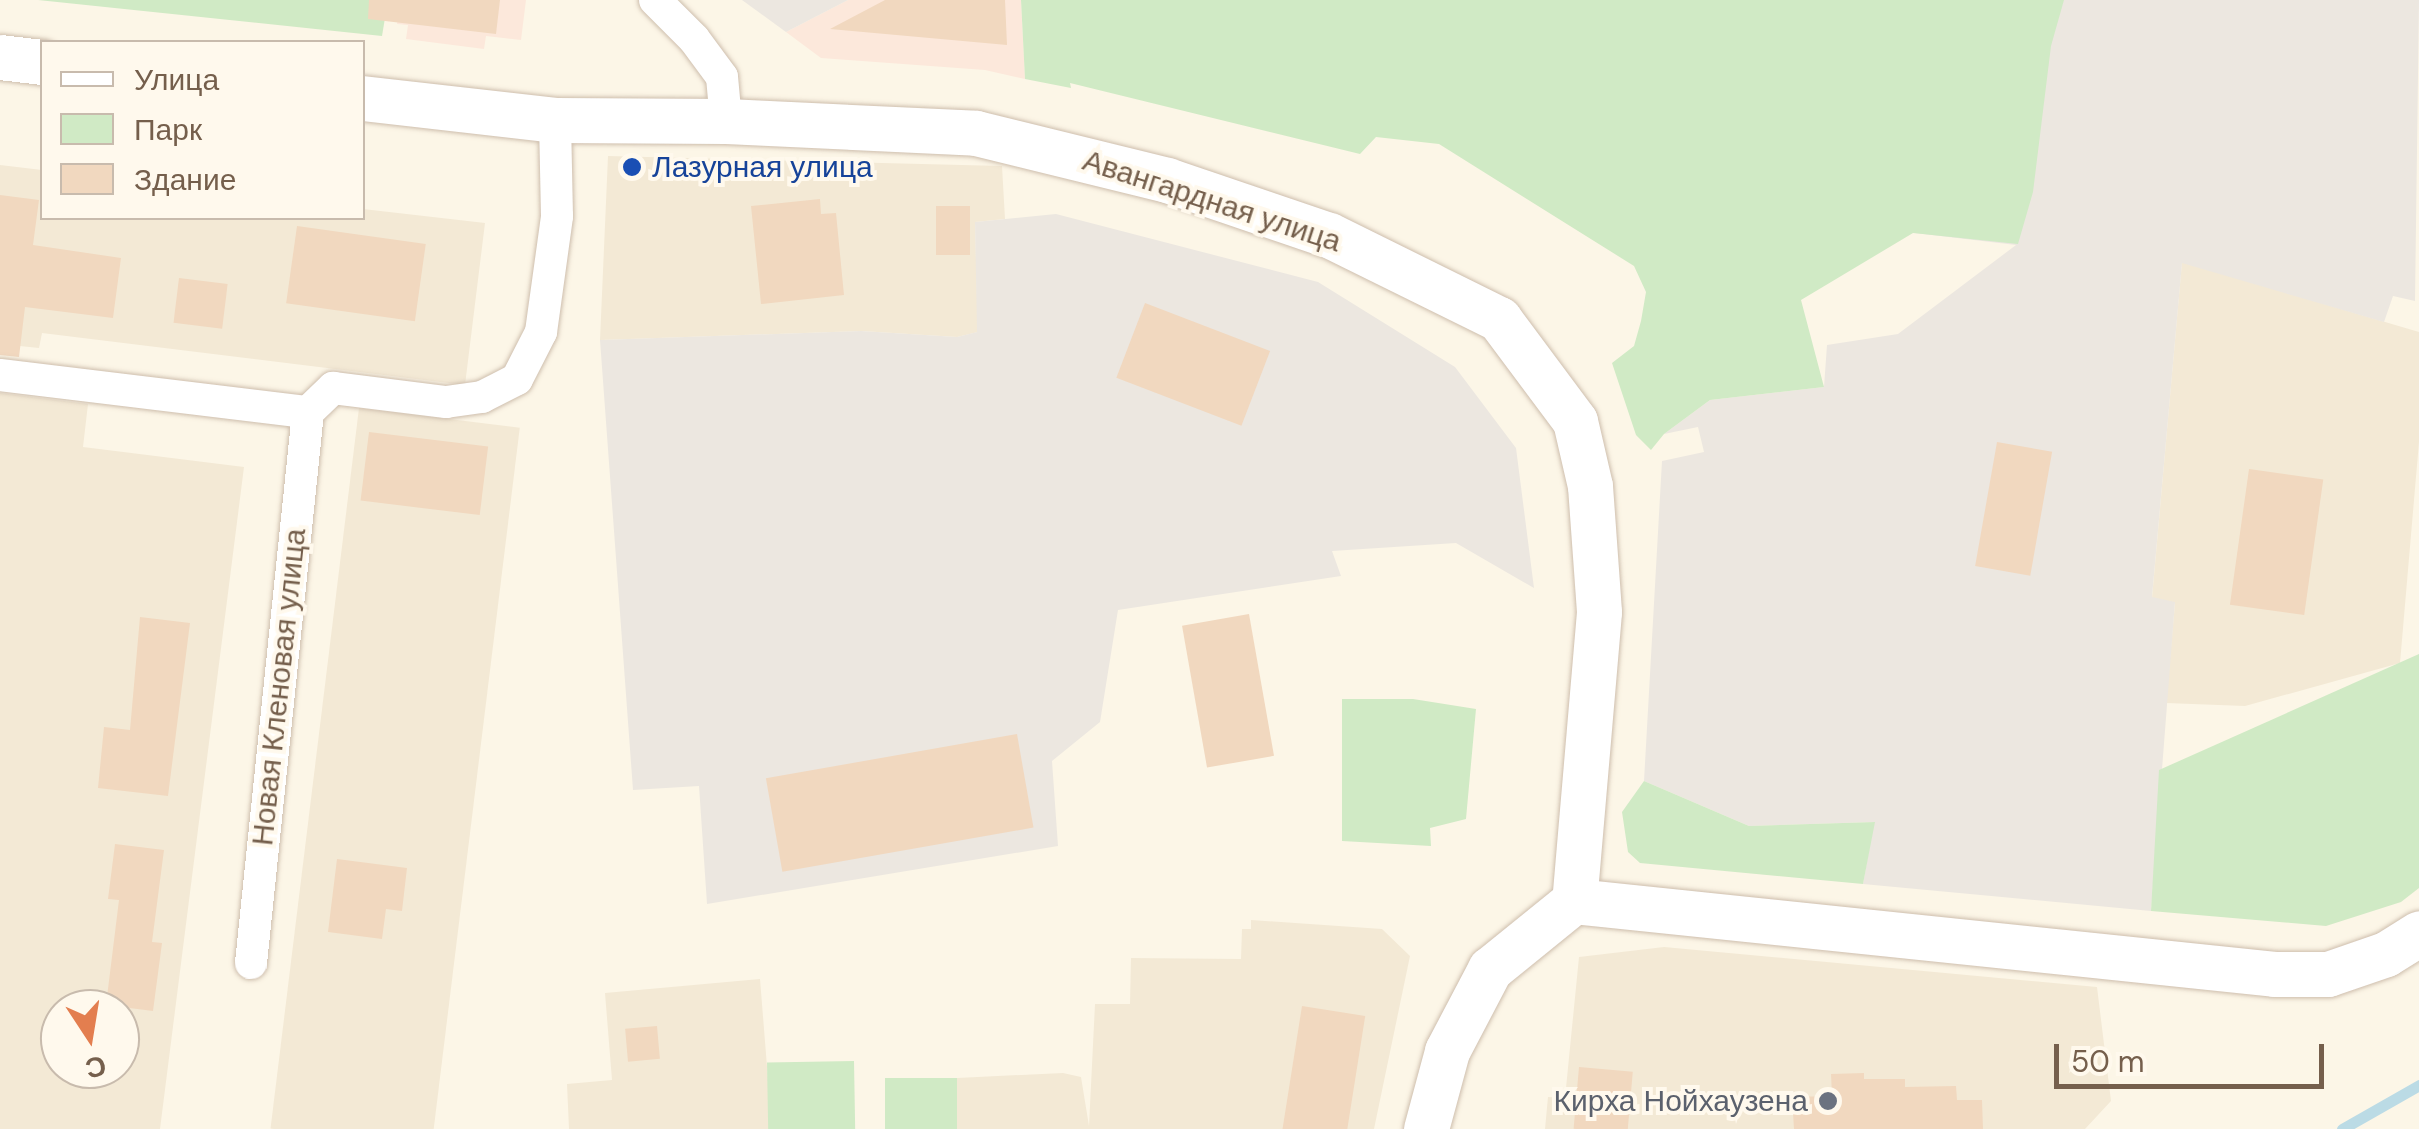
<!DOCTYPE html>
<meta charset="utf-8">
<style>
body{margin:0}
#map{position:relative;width:2419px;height:1129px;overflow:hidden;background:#fcf6e7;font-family:"DM Sans",sans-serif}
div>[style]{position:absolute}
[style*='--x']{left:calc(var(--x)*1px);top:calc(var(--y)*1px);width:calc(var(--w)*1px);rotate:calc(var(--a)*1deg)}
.residential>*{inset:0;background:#f3e9d5;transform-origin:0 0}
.commercial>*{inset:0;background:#fce8db}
.industrial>*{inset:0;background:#ece7e0}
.green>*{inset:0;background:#d0eac5;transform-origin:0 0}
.stream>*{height:11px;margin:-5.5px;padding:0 5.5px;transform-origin:5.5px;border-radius:5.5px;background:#bbdbe5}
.building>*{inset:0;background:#f1d8bf;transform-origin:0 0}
.roads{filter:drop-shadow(0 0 2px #cebead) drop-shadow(0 0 2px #cebead)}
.minor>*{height:32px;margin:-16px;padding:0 16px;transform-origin:16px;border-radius:16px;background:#fff}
.secondary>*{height:45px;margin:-22.5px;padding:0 22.5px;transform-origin:22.5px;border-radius:22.5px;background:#fff}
.dots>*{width:28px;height:28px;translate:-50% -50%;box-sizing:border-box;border:5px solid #fff9ed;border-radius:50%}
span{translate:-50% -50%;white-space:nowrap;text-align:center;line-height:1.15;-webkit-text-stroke:8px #fff9ed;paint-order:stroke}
.transit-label{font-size:30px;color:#164399}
.left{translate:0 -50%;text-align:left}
.street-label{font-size:30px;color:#755f4c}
.worship-label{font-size:30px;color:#5b616d}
.right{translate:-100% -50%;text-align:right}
.legend{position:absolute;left:40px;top:40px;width:325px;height:180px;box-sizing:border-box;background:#fff9ed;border:2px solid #c8bbad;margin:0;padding:12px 18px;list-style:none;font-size:30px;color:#755f4c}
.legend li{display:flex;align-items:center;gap:20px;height:50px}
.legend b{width:50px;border:2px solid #c8bbad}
.north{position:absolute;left:40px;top:989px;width:100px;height:100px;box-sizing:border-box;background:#fff9ed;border:2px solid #c8bbad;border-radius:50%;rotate:168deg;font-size:28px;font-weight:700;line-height:40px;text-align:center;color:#755f4c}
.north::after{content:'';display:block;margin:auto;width:35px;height:45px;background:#e37e4f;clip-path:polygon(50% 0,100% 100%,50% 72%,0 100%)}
.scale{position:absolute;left:2054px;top:1044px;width:270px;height:45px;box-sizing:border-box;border:5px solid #755f4c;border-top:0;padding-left:12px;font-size:30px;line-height:35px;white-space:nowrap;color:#755f4c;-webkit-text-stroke:8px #fff9ed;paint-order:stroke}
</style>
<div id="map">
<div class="residential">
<i style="clip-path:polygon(608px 156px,1002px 166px,1005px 219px,975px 222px,978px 332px,957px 337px,861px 331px,600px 340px)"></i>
<i style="clip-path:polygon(0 165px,42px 170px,42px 218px,362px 218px,363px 209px,485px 223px,465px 385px,42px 333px,39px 348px,0 344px)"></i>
<i style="clip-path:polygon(2182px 262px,2419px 332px,2419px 442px,2400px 663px,2245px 706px,2166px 703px,2175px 603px,2152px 598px)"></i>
<i style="clip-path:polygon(evenodd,0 393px,88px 404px,83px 447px,244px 467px,160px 1129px,0 1129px,0 393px,60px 1009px,120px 1009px,120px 1069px,60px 1069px,60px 1009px)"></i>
<i style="left:359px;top:408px;width:162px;height:726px;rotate:7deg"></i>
<i style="clip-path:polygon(1251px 920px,1382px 929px,1410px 956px,1374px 1129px,957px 1129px,957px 1078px,1063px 1073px,1081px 1077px,1089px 1126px,1095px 1004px,1130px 1004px,1131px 958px,1241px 959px,1242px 929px,1251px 929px)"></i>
<i style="clip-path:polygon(1664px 947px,2097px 987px,2111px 1101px,2085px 1129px,1545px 1129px,1548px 1097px,1565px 1098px,1579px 957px)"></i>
<i style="clip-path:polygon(760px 979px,772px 1129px,569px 1129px,567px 1084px,612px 1080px,605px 993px)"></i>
</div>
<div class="commercial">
<i style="clip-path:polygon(400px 0,526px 0,521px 40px,486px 36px,484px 49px,406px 39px,408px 25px,397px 24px)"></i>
<i style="clip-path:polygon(848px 0,1021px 0,1025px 79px,985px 70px,821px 58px,786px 32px)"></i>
</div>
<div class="industrial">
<i style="clip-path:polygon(742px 0,848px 0,786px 32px)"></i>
<i style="clip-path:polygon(1938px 0,2419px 0,2415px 301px,2393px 296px,2384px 322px,2182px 263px,2152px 597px,2175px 602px,2151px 911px,1863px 884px,1874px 822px,1749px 826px,1644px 781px,1662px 461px,1704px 452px,1698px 427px,1664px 434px,1710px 400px,1824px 387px,1827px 345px,1898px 334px,2016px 245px,1915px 233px)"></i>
<i style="clip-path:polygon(1056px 214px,1318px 282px,1455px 367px,1516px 448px,1534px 588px,1456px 543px,1332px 551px,1341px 576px,1118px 610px,1100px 722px,1052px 761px,1058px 846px,707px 904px,699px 786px,633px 790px,600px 340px,861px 331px,957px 337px,977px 332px,975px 222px)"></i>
</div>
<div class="green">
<i style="clip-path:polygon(38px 0,388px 0,382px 36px)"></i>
<i style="clip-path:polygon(1021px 0,2064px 0,2051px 46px,2033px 192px,2018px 244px,1913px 233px,1801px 300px,1824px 387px,1710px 400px,1664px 434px,1651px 450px,1636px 435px,1612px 363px,1634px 346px,1641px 321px,1646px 292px,1634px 266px,1439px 144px,1376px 137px,1360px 154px,1070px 83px,1071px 88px,1025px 79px)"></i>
<i style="clip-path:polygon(2419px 654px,2419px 888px,2401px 902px,2326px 926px,2151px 911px,2159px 770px)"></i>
<i style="clip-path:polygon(1342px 699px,1413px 699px,1476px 709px,1466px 819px,1430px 828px,1431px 846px,1342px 841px)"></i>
<i style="clip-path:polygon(1644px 781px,1749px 826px,1875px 822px,1863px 884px,1640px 863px,1628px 852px,1622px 812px)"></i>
<i style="left:854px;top:1061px;width:68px;height:87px;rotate:89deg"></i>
<i style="left:957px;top:1078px;width:51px;height:72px;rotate:90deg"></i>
</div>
<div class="stream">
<i style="--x:2342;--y:1129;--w:89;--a:-29.7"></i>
</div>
<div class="building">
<i style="clip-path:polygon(369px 0,500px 0,496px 34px,368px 19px)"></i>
<i style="clip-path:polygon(885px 0,1005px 0,1007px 45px,830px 29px)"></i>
<i style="clip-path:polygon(0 195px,39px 200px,33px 245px,121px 258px,113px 318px,25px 307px,19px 357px,0 355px)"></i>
<i style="clip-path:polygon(820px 199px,821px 214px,836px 213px,844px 295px,761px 304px,751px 206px)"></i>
<i style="left:936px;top:206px;width:34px;height:49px"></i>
<i style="left:297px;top:226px;width:130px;height:78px;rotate:8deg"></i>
<i style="left:179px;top:278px;width:49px;height:45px;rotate:7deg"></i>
<i style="left:1145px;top:303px;width:134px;height:80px;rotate:21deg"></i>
<i style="left:369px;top:432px;width:120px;height:69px;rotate:7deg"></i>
<i style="left:1997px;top:442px;width:56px;height:126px;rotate:10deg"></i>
<i style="left:2249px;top:469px;width:75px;height:137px;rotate:8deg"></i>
<i style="left:1249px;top:614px;width:144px;height:68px;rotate:80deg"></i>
<i style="clip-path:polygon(140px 617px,190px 623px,168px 796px,98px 788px,104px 727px,130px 730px)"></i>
<i style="left:1017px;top:734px;width:95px;height:255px;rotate:80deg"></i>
<i style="clip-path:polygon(115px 844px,164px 850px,152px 942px,162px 943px,153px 1011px,106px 1005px,119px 900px,108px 899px)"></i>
<i style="clip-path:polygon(337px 859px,407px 868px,402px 911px,386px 909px,382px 939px,328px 932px)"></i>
<i style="left:1302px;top:1006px;width:64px;height:125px;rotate:9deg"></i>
<i style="left:657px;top:1026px;width:33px;height:32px;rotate:85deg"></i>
<i style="left:1579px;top:1067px;width:54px;height:62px;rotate:5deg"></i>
<i style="clip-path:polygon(1864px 1073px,1864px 1079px,1905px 1079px,1905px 1087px,1956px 1086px,1957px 1100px,1982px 1100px,1983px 1129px,1794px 1129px,1792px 1097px,1832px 1096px,1831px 1074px)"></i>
</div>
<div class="roads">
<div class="minor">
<i style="--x:655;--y:0;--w:55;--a:45"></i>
<i style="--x:694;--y:39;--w:47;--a:53.6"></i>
<i style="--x:722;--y:77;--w:44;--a:84.8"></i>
<i style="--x:0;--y:375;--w:310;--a:6.9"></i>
<i style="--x:308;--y:412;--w:35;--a:-44"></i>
<i style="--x:333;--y:388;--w:114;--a:7.1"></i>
<i style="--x:446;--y:402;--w:36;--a:-8"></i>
<i style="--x:482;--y:397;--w:39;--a:-27"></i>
<i style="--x:517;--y:379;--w:53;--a:-62.9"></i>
<i style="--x:541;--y:332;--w:117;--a:-82.1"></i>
<i style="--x:557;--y:216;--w:96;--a:-91.2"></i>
<i style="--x:251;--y:963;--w:554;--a:-84.09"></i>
</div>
<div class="secondary">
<i style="--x:0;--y:57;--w:42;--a:6.8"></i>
<i style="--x:362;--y:98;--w:194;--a:6.5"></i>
<i style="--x:555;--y:120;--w:171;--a:0.3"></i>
<i style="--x:726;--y:121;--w:250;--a:2.7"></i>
<i style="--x:976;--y:133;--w:197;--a:13.8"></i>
<i style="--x:1167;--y:180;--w:171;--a:18.8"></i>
<i style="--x:1329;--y:235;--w:190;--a:26.3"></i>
<i style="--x:1499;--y:319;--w:127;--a:53.3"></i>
<i style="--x:1575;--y:421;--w:67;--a:77"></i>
<i style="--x:1590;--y:486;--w:126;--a:85.9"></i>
<i style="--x:1599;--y:612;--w:290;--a:94.9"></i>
<i style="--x:1574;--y:901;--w:704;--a:5.95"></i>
<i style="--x:2274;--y:974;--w:54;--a:0"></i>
<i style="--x:2328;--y:974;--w:61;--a:-19"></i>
<i style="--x:2386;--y:954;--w:39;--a:-32"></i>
<i style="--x:1426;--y:1129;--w:81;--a:-74.9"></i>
<i style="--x:1447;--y:1051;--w:93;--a:-62.3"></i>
<i style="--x:1490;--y:969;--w:108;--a:-39"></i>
</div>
</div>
<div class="dots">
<i style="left:632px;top:167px;background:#1a4fb4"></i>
<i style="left:1828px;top:1101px;background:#6b7280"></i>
</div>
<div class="transit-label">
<span class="left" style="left:652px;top:167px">Лазурная улица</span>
</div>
<div class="street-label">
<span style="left:1212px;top:201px;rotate:18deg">Авангардная улица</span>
<span style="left:279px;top:687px;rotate:-84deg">Новая Кленовая улица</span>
</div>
<div class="worship-label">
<span class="right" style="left:1808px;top:1101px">Кирха Нойхаузена</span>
</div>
<ul class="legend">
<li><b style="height:12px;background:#fff"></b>Улица</li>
<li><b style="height:28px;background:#d0eac5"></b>Парк</li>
<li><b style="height:28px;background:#f1d8bf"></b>Здание</li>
</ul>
<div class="north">С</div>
<div class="scale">50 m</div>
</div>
